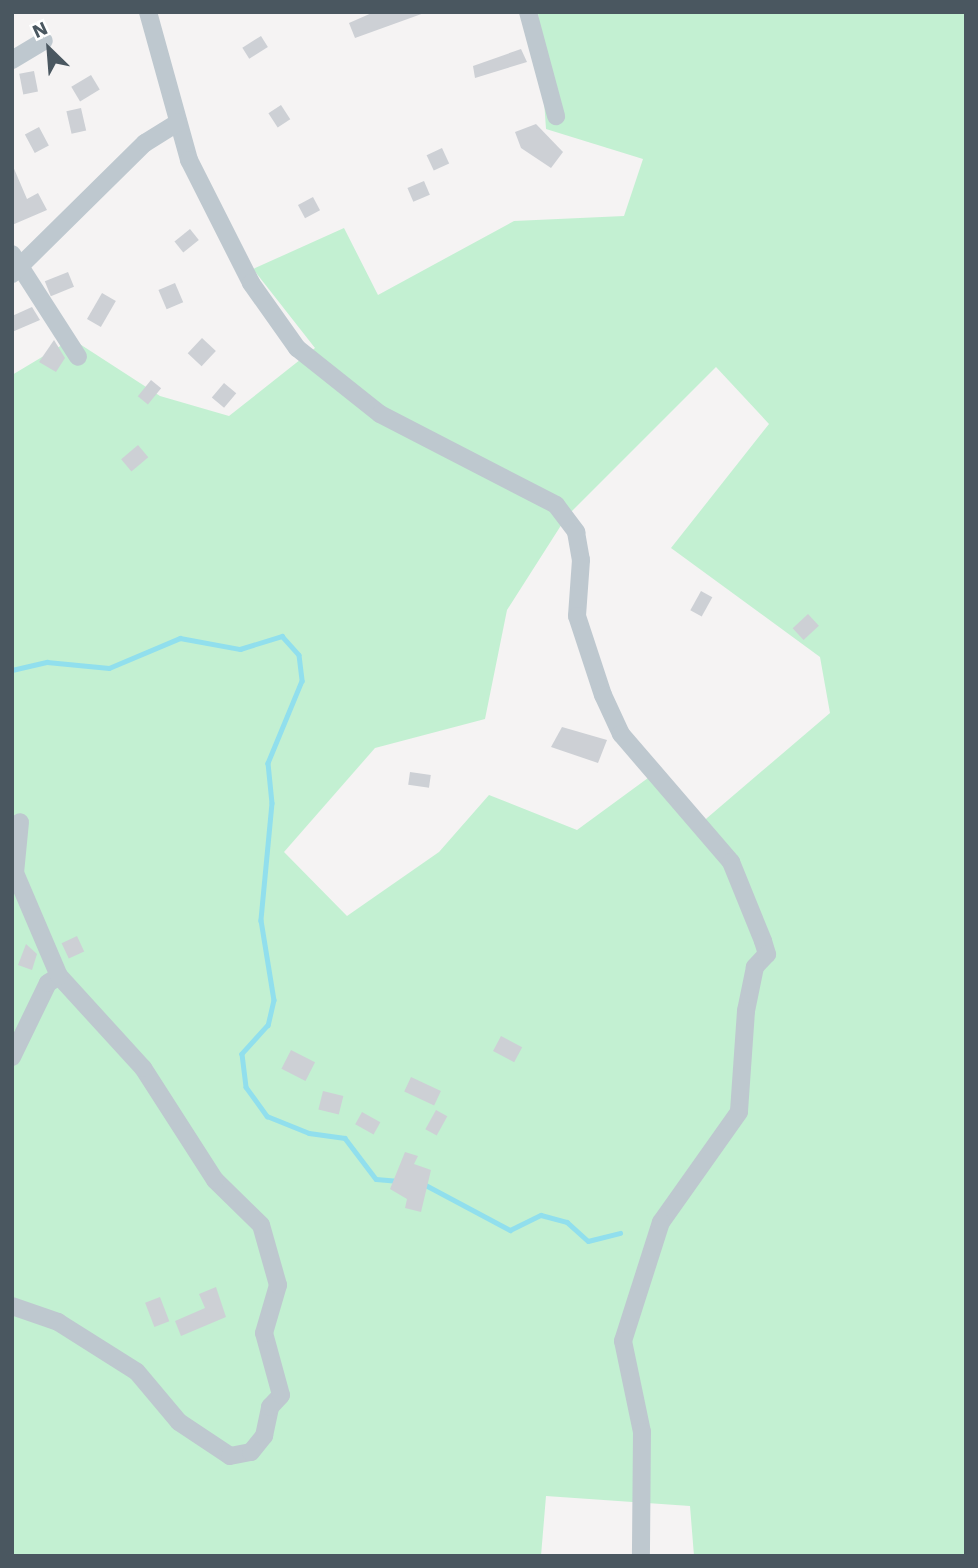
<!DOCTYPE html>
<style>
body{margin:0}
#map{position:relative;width:978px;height:1568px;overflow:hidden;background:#f5f3f3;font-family:"Work Sans",sans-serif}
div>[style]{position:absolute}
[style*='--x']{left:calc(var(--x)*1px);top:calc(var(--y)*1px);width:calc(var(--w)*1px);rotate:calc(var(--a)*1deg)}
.green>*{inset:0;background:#c3f0d2}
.stream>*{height:4.5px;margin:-2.25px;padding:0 2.25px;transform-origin:2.25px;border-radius:2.25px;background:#91dfed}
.building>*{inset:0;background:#cdd0d5;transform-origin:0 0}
.minor>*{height:18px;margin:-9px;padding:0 9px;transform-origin:9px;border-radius:9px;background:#bec8cf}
span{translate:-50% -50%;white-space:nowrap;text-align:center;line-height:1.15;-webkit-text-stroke:5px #fff;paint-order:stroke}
.frame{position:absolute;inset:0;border:14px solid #4a5760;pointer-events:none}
.north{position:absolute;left:14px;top:14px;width:70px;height:70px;-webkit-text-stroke:5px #fff;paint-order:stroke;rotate:335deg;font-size:19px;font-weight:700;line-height:28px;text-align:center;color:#4a5760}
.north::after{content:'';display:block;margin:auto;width:24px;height:32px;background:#4a5760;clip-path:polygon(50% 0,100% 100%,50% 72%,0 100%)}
</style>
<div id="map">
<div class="green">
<i style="clip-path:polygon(evenodd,538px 12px,966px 12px,966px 1556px,694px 1556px,690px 1506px,546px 1496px,541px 1556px,12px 1556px,12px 375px,72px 339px,160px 396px,229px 416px,315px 348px,253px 269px,344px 228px,378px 295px,514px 221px,624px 216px,643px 159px,546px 129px,538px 12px,716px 367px,769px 424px,671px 548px,820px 657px,830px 713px,693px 830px,648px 778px,577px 830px,489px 795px,439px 852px,347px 916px,284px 852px,375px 748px,485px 719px,507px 610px,567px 516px,716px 367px)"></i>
</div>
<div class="stream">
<i style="--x:12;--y:670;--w:36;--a:-13"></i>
<i style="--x:47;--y:662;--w:62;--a:5.5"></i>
<i style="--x:109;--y:668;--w:77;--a:-22.9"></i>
<i style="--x:180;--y:638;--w:61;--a:10.4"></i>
<i style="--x:240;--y:649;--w:44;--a:-17.2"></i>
<i style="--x:282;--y:636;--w:25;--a:48"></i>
<i style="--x:299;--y:655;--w:26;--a:83"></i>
<i style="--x:302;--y:681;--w:89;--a:112.5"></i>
<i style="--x:268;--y:763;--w:40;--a:84.3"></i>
<i style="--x:272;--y:803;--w:118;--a:95.4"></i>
<i style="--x:261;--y:920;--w:81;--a:80.8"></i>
<i style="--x:274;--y:1000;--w:26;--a:103"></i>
<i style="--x:268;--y:1025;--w:39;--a:132"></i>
<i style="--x:242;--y:1054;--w:33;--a:83"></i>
<i style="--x:246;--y:1087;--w:36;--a:54"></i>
<i style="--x:267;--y:1116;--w:45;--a:22"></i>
<i style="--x:309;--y:1133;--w:36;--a:8"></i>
<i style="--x:345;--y:1138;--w:51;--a:52.9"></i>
<i style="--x:376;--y:1179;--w:23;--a:5"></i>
<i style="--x:422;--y:1183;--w:100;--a:28.1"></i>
<i style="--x:510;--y:1230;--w:34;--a:-26"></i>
<i style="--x:541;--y:1215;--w:27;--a:15"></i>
<i style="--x:567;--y:1222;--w:28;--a:42"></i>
<i style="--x:588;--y:1241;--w:33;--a:-14"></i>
</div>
<div class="building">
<i style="clip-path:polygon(374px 12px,427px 12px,355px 38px,349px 23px)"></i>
<i style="left:261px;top:36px;width:13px;height:22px;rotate:58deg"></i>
<i style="clip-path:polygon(521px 49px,527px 62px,475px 78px,473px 66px)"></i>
<i style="left:34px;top:71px;width:21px;height:15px;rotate:79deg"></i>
<i style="left:91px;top:75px;width:17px;height:23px;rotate:59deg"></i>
<i style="left:281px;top:105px;width:17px;height:15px;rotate:57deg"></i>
<i style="left:81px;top:108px;width:23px;height:15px;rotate:77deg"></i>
<i style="clip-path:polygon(536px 124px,563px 152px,551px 168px,521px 148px,515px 132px)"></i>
<i style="left:39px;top:127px;width:21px;height:16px;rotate:62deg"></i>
<i style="left:442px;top:148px;width:17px;height:17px;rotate:65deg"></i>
<i style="clip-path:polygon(12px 164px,27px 199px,38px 193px,47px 210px,12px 225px)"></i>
<i style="left:424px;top:181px;width:15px;height:18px;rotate:67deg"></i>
<i style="left:313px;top:197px;width:15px;height:17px;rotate:62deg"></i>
<i style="left:190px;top:229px;width:14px;height:20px;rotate:51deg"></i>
<i style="left:68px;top:272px;width:16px;height:25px;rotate:68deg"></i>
<i style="left:175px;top:283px;width:21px;height:18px;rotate:67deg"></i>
<i style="left:102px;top:293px;width:16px;height:30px;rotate:30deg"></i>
<i style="clip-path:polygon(32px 307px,40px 320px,12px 332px,12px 316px)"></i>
<i style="left:202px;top:338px;width:19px;height:21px;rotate:43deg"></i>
<i style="clip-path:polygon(54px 340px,65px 358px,56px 372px,39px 362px)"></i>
<i style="left:151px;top:380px;width:13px;height:21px;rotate:39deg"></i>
<i style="left:224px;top:383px;width:16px;height:19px;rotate:40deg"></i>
<i style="left:138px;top:445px;width:16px;height:22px;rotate:50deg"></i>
<i style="left:701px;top:591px;width:13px;height:22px;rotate:29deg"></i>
<i style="left:808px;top:614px;width:16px;height:21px;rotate:47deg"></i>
<i style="clip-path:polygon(562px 727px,607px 740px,598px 763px,551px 747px)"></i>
<i style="left:410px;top:772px;width:21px;height:13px;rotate:8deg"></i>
<i style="left:77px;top:936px;width:17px;height:17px;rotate:65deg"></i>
<i style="clip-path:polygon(26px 944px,37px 954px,32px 970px,18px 965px)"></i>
<i style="left:501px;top:1036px;width:24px;height:17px;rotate:28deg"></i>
<i style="left:291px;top:1050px;width:27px;height:21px;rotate:27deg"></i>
<i style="left:411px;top:1077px;width:33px;height:16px;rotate:25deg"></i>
<i style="left:323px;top:1091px;width:21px;height:19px;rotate:14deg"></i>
<i style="left:436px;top:1110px;width:13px;height:22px;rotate:29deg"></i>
<i style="left:362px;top:1112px;width:21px;height:14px;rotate:29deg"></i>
<i style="clip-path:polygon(405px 1152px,418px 1156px,414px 1164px,431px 1170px,421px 1212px,405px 1208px,407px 1199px,390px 1189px)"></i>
<i style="clip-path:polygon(216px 1287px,226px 1317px,181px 1336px,175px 1321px,205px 1308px,199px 1294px)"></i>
<i style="left:160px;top:1297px;width:26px;height:16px;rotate:69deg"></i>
</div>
<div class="minor">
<i style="--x:148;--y:12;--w:154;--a:74.5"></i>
<i style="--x:189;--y:160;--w:138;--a:63.2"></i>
<i style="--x:251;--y:283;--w:80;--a:54.7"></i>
<i style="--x:297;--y:348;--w:106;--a:38.5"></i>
<i style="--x:380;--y:414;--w:198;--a:27.3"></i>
<i style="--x:556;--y:505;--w:34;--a:53"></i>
<i style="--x:576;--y:532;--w:28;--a:80"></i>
<i style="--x:581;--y:560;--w:56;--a:94.1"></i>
<i style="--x:577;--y:616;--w:83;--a:71.8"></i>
<i style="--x:603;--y:695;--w:43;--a:65.2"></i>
<i style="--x:621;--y:734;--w:169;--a:49.3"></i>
<i style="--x:731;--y:862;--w:85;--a:67.9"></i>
<i style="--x:763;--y:941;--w:14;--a:73"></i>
<i style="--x:767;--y:954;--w:18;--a:133"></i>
<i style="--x:755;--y:967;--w:45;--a:101.6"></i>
<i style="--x:746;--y:1011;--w:101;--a:94"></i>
<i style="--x:739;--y:1112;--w:135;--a:125.3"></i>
<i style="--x:661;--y:1222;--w:125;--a:107.7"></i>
<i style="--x:623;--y:1341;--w:93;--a:78.2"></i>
<i style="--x:642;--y:1432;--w:124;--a:90.5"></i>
<i style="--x:528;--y:12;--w:108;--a:74.9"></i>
<i style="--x:12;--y:60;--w:37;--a:-31"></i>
<i style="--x:12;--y:254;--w:122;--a:57.3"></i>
<i style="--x:12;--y:274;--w:187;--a:-44.6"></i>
<i style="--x:145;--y:143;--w:39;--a:-32"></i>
<i style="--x:12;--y:1057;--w:82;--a:-64.1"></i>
<i style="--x:48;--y:983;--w:13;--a:-32"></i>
<i style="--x:12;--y:1306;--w:49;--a:19.2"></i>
<i style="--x:58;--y:1322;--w:93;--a:32.3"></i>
<i style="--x:137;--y:1372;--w:65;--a:50"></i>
<i style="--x:179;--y:1422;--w:61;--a:33.7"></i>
<i style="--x:230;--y:1456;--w:21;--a:-11"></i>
<i style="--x:251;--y:1452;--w:21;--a:-51"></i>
<i style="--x:264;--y:1436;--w:30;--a:-78"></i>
<i style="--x:270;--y:1407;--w:16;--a:-47"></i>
<i style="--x:281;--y:1395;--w:64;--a:-105.3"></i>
<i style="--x:264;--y:1333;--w:50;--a:-73.7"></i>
<i style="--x:278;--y:1285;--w:62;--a:-105.8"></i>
<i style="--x:261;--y:1225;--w:64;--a:-135.6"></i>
<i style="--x:215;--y:1180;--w:133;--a:-122.7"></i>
<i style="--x:143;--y:1068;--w:125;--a:-132.4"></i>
<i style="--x:59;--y:976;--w:112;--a:-113.1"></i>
<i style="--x:15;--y:873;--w:51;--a:-84.4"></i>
</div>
<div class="frame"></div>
<div class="north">N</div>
</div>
